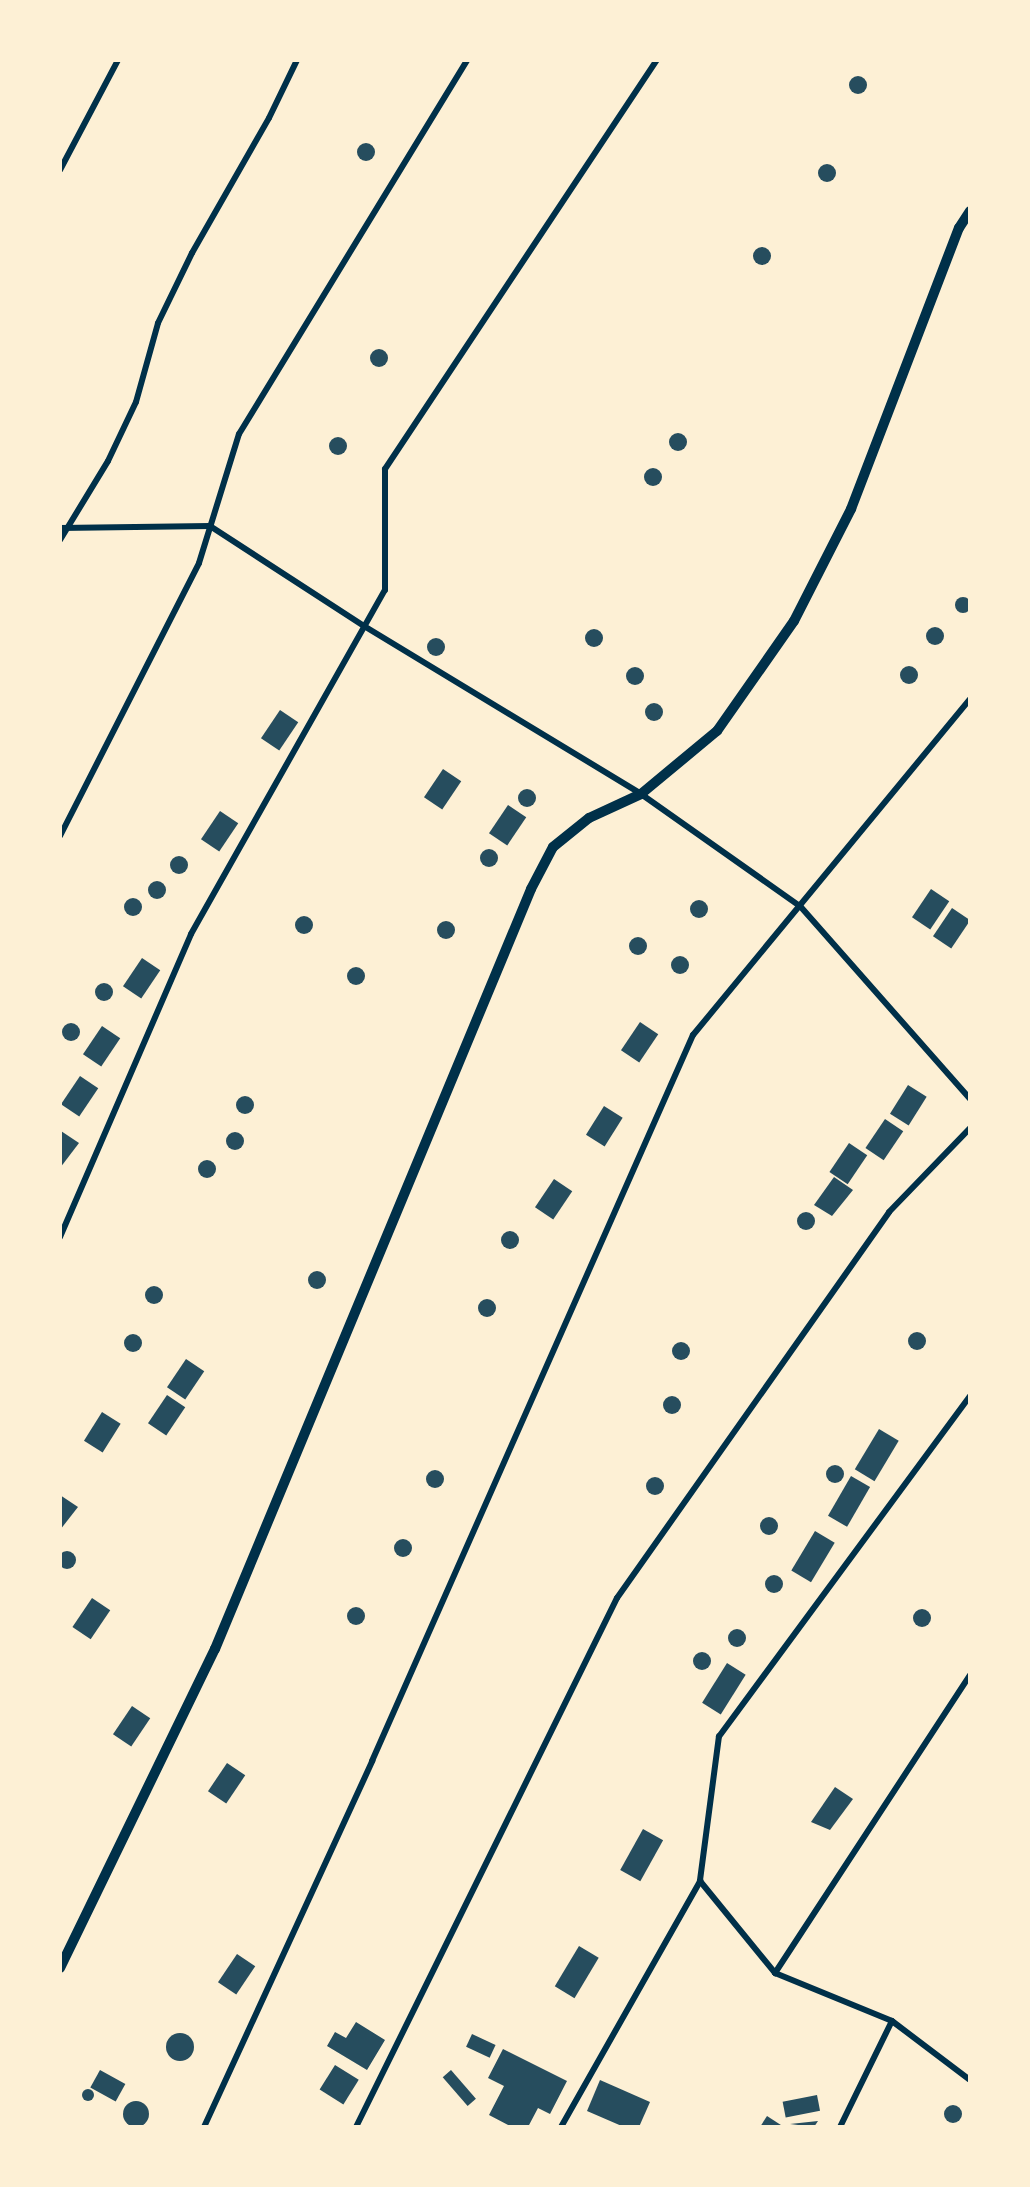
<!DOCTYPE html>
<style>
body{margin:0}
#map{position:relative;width:1030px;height:2187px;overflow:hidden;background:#fdf0d5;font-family:"Open Sans",sans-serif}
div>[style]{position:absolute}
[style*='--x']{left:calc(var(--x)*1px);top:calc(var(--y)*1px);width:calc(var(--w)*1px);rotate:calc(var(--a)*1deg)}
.building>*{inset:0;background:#264d5e;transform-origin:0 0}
.round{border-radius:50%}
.minor>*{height:6px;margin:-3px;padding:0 3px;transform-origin:3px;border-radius:3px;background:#003049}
.tertiary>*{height:10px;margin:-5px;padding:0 5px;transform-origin:5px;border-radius:5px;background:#003049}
span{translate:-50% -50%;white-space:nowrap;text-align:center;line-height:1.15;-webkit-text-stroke:5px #fdf0d5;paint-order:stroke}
.frame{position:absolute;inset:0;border:62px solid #fdf0d5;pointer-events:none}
</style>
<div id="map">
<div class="building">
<i class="round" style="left:849px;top:76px;width:18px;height:18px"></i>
<i class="round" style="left:357px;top:143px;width:18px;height:18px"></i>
<i class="round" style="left:818px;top:164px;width:18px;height:18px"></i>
<i class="round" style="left:753px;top:247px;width:18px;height:18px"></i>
<i class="round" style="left:370px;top:349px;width:18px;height:18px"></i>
<i class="round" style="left:669px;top:433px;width:18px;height:18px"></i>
<i class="round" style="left:329px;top:437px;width:18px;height:18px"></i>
<i class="round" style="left:644px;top:468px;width:18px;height:18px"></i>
<i class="round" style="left:955px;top:597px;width:16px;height:16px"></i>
<i class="round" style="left:926px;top:627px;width:18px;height:18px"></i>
<i class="round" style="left:585px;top:629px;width:18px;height:18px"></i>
<i class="round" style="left:427px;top:638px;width:18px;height:18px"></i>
<i class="round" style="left:900px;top:666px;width:18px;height:18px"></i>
<i class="round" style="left:626px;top:667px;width:18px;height:18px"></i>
<i class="round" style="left:645px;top:703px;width:18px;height:18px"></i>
<i style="left:280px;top:710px;width:22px;height:34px;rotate:34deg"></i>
<i style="left:443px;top:769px;width:22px;height:34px;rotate:34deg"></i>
<i class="round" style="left:518px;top:789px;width:18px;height:18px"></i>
<i style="left:508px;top:805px;width:22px;height:34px;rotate:34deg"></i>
<i style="left:220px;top:811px;width:22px;height:34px;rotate:34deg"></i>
<i class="round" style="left:480px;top:849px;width:18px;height:18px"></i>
<i class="round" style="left:170px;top:856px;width:18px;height:18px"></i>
<i class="round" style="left:148px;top:881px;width:18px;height:18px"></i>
<i style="left:931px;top:889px;width:22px;height:34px;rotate:34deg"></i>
<i class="round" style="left:124px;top:898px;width:18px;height:18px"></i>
<i class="round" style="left:690px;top:900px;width:18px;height:18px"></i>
<i style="left:952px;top:908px;width:22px;height:34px;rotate:34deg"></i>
<i class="round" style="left:295px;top:916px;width:18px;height:18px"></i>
<i class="round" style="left:437px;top:921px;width:18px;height:18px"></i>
<i class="round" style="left:629px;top:937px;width:18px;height:18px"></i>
<i class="round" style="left:671px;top:956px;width:18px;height:18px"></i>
<i style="left:142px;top:958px;width:22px;height:34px;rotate:34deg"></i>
<i class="round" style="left:347px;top:967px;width:18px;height:18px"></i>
<i class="round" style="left:95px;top:983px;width:18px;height:18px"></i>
<i style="left:640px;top:1022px;width:22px;height:34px;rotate:34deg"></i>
<i class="round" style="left:62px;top:1023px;width:18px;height:18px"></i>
<i style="left:102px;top:1026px;width:22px;height:34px;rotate:34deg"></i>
<i style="left:80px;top:1076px;width:22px;height:34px;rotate:34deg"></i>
<i style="left:908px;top:1085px;width:22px;height:34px;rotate:32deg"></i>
<i class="round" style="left:236px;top:1096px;width:18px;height:18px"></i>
<i style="left:604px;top:1106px;width:22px;height:34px;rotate:32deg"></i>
<i style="left:885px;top:1119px;width:22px;height:35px;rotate:34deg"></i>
<i style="clip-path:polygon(61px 1131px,79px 1143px,60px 1168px,60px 1132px)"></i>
<i class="round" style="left:226px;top:1132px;width:18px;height:18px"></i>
<i style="left:849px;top:1143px;width:22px;height:35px;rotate:34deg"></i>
<i class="round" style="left:198px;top:1160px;width:18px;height:18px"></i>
<i style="clip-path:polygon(834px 1177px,853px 1190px,832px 1216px,814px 1205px)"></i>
<i style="left:554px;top:1179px;width:22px;height:34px;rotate:34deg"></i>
<i class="round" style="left:797px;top:1212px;width:18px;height:18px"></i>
<i class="round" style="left:501px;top:1231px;width:18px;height:18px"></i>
<i class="round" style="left:308px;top:1271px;width:18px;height:18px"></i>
<i class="round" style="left:145px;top:1286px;width:18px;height:18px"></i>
<i class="round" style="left:478px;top:1299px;width:18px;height:18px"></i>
<i class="round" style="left:908px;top:1332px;width:18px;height:18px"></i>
<i class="round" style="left:124px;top:1334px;width:18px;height:18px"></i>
<i class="round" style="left:672px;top:1342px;width:18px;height:18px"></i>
<i style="left:186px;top:1359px;width:22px;height:34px;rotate:34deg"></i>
<i style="left:167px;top:1395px;width:22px;height:34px;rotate:34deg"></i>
<i class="round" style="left:663px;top:1396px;width:18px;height:18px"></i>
<i style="left:102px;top:1412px;width:22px;height:34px;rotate:32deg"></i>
<i style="left:879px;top:1429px;width:23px;height:47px;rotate:31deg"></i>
<i class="round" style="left:826px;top:1465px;width:18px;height:18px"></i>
<i class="round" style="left:426px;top:1470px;width:18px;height:18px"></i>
<i style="left:851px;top:1476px;width:22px;height:46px;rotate:30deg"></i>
<i class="round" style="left:646px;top:1477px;width:18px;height:18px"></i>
<i style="clip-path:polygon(60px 1495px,78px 1507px,60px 1530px)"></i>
<i class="round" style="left:760px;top:1517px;width:18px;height:18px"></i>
<i style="left:815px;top:1531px;width:23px;height:46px;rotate:31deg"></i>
<i class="round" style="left:394px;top:1539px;width:18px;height:18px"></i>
<i class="round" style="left:58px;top:1551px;width:18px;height:18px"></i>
<i class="round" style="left:765px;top:1575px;width:18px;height:18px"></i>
<i style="left:92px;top:1598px;width:22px;height:35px;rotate:34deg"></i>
<i class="round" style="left:347px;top:1607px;width:18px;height:18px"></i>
<i class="round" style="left:913px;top:1609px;width:18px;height:18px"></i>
<i class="round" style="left:728px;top:1629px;width:18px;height:18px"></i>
<i class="round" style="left:693px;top:1652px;width:18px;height:18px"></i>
<i style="left:727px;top:1663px;width:22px;height:47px;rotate:32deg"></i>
<i style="left:132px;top:1706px;width:22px;height:34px;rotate:34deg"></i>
<i style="left:227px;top:1763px;width:22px;height:34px;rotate:34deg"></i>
<i style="clip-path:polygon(835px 1787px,853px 1799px,830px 1830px,811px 1822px)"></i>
<i style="left:643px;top:1829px;width:23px;height:47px;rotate:29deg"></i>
<i style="left:579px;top:1946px;width:23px;height:47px;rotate:31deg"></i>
<i style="left:237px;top:1954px;width:22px;height:34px;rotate:34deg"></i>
<i style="clip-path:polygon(356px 2022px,385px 2040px,367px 2070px,327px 2046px,335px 2032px,346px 2038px)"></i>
<i class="round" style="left:166px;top:2033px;width:28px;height:28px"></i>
<i style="left:472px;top:2034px;width:26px;height:14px;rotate:25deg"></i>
<i style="clip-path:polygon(503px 2049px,567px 2081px,550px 2114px,538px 2108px,528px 2127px,512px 2127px,489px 2115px,504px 2086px,488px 2078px)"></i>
<i style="left:335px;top:2065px;width:28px;height:29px;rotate:32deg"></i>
<i style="left:100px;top:2070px;width:29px;height:20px;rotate:29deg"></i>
<i style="left:451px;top:2070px;width:38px;height:11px;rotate:49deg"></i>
<i style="clip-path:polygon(600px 2080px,650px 2102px,639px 2127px,624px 2127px,587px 2111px)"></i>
<i class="round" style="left:82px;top:2089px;width:12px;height:12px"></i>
<i style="left:817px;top:2095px;width:16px;height:35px;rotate:79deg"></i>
<i class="round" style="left:123px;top:2101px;width:26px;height:26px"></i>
<i class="round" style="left:944px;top:2105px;width:18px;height:18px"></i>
<i style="clip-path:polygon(767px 2116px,784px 2127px,760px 2127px)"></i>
<i style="clip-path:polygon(818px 2121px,814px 2127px,790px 2124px)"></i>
</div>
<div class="minor">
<i style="--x:60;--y:170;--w:124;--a:-62.2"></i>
<i style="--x:60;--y:528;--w:150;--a:-0.8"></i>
<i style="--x:210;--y:526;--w:184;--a:33"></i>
<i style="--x:364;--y:626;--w:324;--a:31.2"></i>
<i style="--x:641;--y:794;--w:194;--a:35.2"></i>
<i style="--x:800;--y:906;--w:257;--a:48.6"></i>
<i style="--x:60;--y:540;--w:92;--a:-58.7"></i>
<i style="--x:108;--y:461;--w:65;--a:-64.6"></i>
<i style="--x:136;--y:402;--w:82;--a:-74.4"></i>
<i style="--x:158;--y:323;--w:78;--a:-64.1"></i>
<i style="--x:192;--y:253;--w:155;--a:-60.3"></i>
<i style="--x:269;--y:118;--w:64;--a:-64.2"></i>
<i style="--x:60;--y:836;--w:306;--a:-63"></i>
<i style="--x:199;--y:563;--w:135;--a:-72.8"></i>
<i style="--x:239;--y:434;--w:438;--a:-58.6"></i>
<i style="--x:60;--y:1237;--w:330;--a:-66.6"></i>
<i style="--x:191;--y:934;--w:395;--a:-60.6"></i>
<i style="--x:385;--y:590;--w:121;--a:-90"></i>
<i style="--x:385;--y:469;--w:491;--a:-56.4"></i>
<i style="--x:970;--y:1396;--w:423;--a:126.4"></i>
<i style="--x:719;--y:1736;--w:146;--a:97.5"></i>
<i style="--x:700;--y:1881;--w:119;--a:50.8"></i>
<i style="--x:775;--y:1973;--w:126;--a:22.3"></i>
<i style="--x:892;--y:2021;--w:98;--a:37.1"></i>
<i style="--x:775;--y:1973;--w:356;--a:-56.8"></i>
<i style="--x:204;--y:2127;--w:403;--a:-65.3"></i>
<i style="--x:372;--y:1761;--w:794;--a:-66.15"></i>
<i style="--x:693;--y:1035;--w:435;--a:-50.5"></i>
<i style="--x:356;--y:2127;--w:590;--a:-63.74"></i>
<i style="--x:617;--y:1598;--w:472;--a:-54.8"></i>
<i style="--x:889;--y:1212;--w:117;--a:-46"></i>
<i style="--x:561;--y:2127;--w:283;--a:-60.5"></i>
<i style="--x:840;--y:2127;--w:118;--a:-63.9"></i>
</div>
<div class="tertiary">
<i style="--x:60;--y:1968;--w:355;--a:-64.1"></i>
<i style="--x:215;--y:1649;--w:823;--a:-67.42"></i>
<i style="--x:531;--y:889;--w:47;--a:-62.4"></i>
<i style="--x:553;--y:847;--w:46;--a:-38.9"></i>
<i style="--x:589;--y:818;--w:57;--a:-24.8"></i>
<i style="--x:641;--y:794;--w:99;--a:-39.7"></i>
<i style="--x:717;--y:731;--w:134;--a:-55"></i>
<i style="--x:794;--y:621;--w:126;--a:-63"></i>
<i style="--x:851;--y:509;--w:301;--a:-69"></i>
<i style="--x:959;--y:228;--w:20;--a:-57"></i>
</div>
<div class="frame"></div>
</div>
